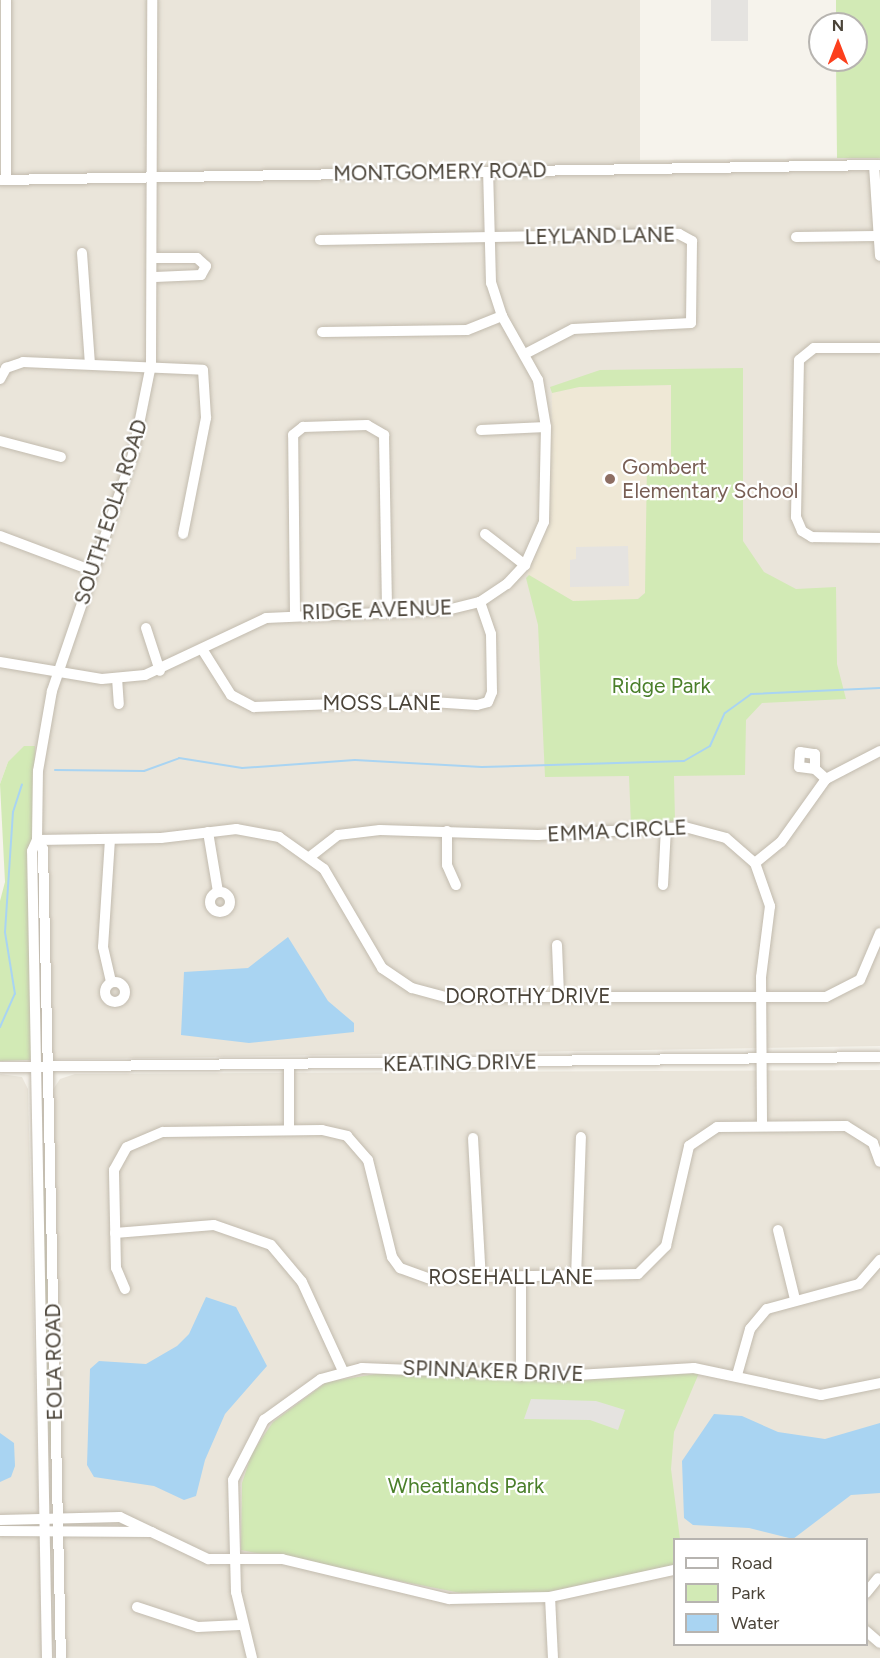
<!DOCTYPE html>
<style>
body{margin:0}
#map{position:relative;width:880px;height:1658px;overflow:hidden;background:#f6f3ec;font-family:Figtree,sans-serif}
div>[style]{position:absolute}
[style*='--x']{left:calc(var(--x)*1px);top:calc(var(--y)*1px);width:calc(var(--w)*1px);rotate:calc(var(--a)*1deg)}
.residential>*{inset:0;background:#eae5da}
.education>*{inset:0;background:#efe8d6}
.green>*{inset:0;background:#d2eab5}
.parking>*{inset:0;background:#e5e3e0;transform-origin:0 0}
.water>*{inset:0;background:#a9d4f2}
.stream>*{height:2px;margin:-1px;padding:0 1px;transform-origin:1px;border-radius:1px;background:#a9d4f2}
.roads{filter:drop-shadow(0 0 2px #c2bbae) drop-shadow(0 0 2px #c2bbae)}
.minor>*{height:10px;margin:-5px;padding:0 5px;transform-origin:5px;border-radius:5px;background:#fff}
.minor>.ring{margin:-5px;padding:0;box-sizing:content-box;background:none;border:10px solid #fff;border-radius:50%}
.dots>*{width:16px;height:16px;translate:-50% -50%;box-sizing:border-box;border:3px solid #fff;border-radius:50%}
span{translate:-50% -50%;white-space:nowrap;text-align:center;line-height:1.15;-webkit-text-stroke:4.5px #fff;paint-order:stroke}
.street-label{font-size:21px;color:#4b4439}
.education-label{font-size:21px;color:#785e54}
.left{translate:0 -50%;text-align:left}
.park-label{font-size:21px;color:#4a7f2a}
.legend{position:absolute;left:673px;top:1538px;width:195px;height:108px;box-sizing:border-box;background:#fff;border:2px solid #b7b4b0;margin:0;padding:8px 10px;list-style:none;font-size:18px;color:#4b4439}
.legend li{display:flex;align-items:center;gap:12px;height:30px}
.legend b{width:30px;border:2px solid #b7b4b0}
.north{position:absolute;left:808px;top:12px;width:60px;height:60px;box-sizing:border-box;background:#fff;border:2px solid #b7b4b0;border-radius:50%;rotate:0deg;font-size:16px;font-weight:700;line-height:24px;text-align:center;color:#4b4439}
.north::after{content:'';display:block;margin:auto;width:21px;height:27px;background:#fc3f1d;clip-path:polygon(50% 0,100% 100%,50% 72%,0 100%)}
</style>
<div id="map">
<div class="residential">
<i style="clip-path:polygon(0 0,640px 0,640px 160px,880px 158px,880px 1046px,30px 1060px,8px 762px,0 784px)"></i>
<i style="clip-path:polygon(evenodd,880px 1070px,880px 1658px,66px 1658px,52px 1091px,60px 1079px,75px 1074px,880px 1070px,674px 1540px,866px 1540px,866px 1644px,674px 1644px,674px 1540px)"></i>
<i style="clip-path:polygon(0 1074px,22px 1077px,28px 1089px,42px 1658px,0 1658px)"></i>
</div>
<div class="education">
<i style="clip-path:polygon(672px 385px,671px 462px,647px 504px,645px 593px,637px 599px,573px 601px,527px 574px,550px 523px,552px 393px,579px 387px)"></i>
</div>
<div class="green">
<i style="clip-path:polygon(836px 0,880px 0,880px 158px,837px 158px,836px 60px,856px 60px,856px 24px,836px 24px)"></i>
<i style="clip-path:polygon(743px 368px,743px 541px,764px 572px,796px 589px,836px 587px,837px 664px,846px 699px,762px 703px,746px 720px,745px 775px,674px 776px,675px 821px,631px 825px,629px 776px,545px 777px,538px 625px,526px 578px,529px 575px,573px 601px,638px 599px,645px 593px,647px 463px,671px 462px,671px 385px,579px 387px,552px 393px,550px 387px,600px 370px)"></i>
<i style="clip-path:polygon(24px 746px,35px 746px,32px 1054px,30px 1060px,0 1061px,0 901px,5px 882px,0 784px,8px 762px)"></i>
<i style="clip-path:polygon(40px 1126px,45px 1194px,52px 1464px,45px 1393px)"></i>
<i style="clip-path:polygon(382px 1373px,563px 1381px,699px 1373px,674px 1432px,671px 1469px,680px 1539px,674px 1540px,674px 1565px,543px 1593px,466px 1594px,241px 1550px,242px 1483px,252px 1453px,273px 1422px,327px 1382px)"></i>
</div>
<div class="parking">
<i style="left:711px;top:0;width:37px;height:41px"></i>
<i style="clip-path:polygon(628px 546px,629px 586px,570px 587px,570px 560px,576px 559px,576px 547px)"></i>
<i style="clip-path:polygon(531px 1399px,596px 1401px,625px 1410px,618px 1430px,590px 1420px,524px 1419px)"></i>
</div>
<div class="water">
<i style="clip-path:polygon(288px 937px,328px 1001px,354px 1023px,354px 1032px,249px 1043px,181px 1035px,184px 972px,248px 968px)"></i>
<i style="clip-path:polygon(206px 1297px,236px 1307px,267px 1366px,225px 1414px,205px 1460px,196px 1496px,184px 1500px,154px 1486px,94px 1477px,87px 1465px,90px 1369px,99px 1361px,146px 1364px,177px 1346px,189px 1334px)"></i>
<i style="clip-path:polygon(714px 1414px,742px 1416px,778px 1432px,825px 1439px,880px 1423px,880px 1493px,851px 1495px,793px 1539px,749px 1528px,693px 1525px,684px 1518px,682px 1461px)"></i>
<i style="clip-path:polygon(0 1433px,14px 1443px,15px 1466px,11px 1477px,0 1482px)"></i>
</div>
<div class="stream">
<i style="--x:55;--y:770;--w:89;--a:0.6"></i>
<i style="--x:144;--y:771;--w:37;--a:-20"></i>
<i style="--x:179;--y:758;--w:64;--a:9"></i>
<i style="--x:242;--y:768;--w:113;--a:-4"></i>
<i style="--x:355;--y:760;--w:127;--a:3.2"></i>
<i style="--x:482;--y:767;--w:202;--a:-1.7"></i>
<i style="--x:684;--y:761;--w:30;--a:-30"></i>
<i style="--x:710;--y:746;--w:36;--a:-66"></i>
<i style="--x:725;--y:713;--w:32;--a:-36"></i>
<i style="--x:751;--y:694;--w:129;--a:-2.7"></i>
<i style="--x:0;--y:1027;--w:36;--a:-66"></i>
<i style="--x:15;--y:994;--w:63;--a:-99.2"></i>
<i style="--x:5;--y:932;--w:120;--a:-86.2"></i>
<i style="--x:13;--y:812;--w:29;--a:-72"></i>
</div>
<div class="roads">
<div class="minor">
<i style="--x:874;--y:165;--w:91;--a:86.2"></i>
<i style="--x:0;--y:180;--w:880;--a:-0.98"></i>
<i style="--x:6;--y:180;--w:180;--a:-90"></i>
<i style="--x:796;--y:237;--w:80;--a:-0.7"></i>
<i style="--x:320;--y:240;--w:359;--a:-1"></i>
<i style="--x:679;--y:234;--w:15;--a:28"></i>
<i style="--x:692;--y:241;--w:82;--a:90.7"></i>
<i style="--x:691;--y:323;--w:118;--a:177.1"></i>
<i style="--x:573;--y:329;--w:54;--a:152.5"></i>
<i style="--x:82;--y:253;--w:111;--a:85.9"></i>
<i style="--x:155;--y:258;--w:42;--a:0"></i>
<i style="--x:197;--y:258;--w:12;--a:42"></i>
<i style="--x:206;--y:266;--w:10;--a:119"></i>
<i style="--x:201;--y:275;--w:46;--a:177.5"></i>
<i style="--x:322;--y:332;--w:145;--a:-0.8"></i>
<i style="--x:467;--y:330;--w:38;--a:-22"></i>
<i style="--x:880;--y:348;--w:66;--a:180"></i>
<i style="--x:814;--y:348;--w:19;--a:141"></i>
<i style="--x:799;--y:360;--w:157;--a:91.1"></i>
<i style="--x:796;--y:517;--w:15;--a:67"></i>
<i style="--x:802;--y:531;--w:12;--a:31"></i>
<i style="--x:812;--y:537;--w:68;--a:0.8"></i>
<i style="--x:0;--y:379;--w:13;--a:-61"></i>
<i style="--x:6;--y:368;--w:18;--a:-19"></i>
<i style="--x:23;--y:362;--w:180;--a:2.5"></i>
<i style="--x:203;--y:370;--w:48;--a:86.4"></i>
<i style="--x:206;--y:418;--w:118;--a:101.2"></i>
<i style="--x:481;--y:430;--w:65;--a:-2.6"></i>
<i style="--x:0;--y:441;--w:63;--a:14.7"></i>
<i style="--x:485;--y:534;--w:51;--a:37.8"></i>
<i style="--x:0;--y:536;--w:99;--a:20.6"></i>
<i style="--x:295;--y:613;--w:178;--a:-90.6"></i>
<i style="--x:293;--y:435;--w:13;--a:-39"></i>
<i style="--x:303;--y:427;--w:64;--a:-1.8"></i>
<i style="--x:367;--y:425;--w:20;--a:30"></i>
<i style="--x:384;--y:435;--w:176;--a:89"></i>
<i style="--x:146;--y:628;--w:45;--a:72"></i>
<i style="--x:202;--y:649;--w:54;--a:57.8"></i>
<i style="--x:231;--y:695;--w:26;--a:28"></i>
<i style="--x:254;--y:707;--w:163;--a:-2.1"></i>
<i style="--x:417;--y:701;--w:60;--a:3.8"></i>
<i style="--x:477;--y:705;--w:11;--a:-15"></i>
<i style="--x:488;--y:702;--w:11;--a:-68"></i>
<i style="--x:492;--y:692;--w:58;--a:-91"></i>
<i style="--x:491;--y:634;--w:34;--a:-109"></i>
<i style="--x:0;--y:662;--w:103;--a:9.5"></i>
<i style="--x:102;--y:679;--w:43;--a:-5.3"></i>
<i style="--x:145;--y:675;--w:134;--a:-25.2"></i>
<i style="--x:266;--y:618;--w:181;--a:-2.5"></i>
<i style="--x:447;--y:610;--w:34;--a:-14"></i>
<i style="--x:480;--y:602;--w:32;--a:-34"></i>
<i style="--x:507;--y:584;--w:26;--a:-47"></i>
<i style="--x:525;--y:565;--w:47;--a:-66.2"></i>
<i style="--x:544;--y:522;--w:95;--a:-88.8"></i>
<i style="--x:546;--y:427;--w:48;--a:-99.7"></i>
<i style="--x:538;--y:380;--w:73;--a:-119.4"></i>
<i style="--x:502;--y:316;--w:35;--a:-108"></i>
<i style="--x:491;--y:283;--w:111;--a:-91.5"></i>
<i style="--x:117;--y:678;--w:26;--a:86"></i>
<i style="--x:815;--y:769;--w:16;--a:-173"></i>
<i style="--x:799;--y:767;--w:15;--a:-86"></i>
<i style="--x:800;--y:752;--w:15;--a:8"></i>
<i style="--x:815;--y:754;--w:15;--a:90"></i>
<i style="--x:815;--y:769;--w:15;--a:42"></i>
<i style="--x:447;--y:831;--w:34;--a:90"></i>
<i style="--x:447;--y:865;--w:22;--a:66"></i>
<i style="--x:208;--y:832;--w:61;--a:80.5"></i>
<i style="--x:110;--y:839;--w:108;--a:93.7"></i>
<i style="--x:103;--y:947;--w:36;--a:77"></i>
<i style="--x:37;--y:840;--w:124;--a:-0.9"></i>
<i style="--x:161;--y:838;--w:76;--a:-6.8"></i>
<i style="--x:236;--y:829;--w:44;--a:10.5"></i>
<i style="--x:279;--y:837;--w:55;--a:35.4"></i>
<i style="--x:324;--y:869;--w:115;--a:59.6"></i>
<i style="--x:382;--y:968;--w:36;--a:34"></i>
<i style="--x:412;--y:988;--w:34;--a:15"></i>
<i style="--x:445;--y:997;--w:381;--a:0"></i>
<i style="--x:826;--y:997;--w:38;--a:-27"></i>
<i style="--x:860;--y:980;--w:51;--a:-66.9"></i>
<i style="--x:37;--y:840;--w:11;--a:56"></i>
<i style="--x:43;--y:849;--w:809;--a:88.73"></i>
<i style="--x:311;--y:856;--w:34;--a:-38"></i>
<i style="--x:338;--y:835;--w:42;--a:-6.8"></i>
<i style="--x:380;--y:830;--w:158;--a:1.8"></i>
<i style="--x:538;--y:835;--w:147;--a:-3.1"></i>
<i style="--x:685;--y:827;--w:42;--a:15"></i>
<i style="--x:726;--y:838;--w:38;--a:41"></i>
<i style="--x:755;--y:863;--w:46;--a:70.8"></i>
<i style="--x:770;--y:906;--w:72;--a:97.2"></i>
<i style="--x:761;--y:977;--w:147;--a:89.6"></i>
<i style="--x:755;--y:863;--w:33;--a:-39"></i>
<i style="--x:781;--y:842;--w:77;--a:-54.5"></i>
<i style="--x:826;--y:779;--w:61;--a:-27.4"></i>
<i style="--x:663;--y:885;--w:57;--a:-87"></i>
<i class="ring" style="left:210px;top:892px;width:10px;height:10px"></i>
<i style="--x:557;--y:945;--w:50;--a:87.7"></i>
<i class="ring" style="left:105px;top:982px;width:10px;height:10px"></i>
<i style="--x:0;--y:1067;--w:880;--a:-0.65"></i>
<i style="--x:289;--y:1130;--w:65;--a:-90"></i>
<i style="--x:473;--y:1138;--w:141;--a:86.8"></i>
<i style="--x:778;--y:1230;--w:71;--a:76.2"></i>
<i style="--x:115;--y:1233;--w:99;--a:-4.6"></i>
<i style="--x:214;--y:1225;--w:60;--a:19.3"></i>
<i style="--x:271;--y:1245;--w:48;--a:50"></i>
<i style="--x:302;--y:1282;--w:98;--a:65.3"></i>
<i style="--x:576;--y:1278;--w:141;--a:-88"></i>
<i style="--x:125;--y:1289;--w:23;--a:-113"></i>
<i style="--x:116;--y:1268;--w:98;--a:-91.2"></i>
<i style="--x:114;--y:1170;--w:26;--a:-61"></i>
<i style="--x:127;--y:1147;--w:39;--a:-23"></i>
<i style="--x:163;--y:1132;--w:159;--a:-0.7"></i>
<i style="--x:322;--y:1130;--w:26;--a:13"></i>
<i style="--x:347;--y:1136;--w:32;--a:49"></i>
<i style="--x:368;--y:1160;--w:100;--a:76.1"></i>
<i style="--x:392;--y:1257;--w:14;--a:54"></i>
<i style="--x:400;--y:1268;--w:30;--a:20"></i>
<i style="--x:428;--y:1278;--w:210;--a:-1.1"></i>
<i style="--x:638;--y:1274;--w:40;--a:-45"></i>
<i style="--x:666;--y:1246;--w:103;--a:-77"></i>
<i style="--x:689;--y:1146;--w:34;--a:-34"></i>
<i style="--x:717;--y:1127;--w:129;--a:-0.4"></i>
<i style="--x:846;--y:1126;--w:32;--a:32"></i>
<i style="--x:873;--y:1143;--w:20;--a:70"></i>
<i style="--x:737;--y:1375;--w:48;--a:-74.2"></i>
<i style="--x:750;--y:1329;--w:26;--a:-50"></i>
<i style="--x:767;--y:1309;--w:95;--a:-15.2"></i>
<i style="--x:859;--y:1284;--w:32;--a:-49"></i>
<i style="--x:521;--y:1376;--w:97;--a:-90"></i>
<i style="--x:0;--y:1520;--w:120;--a:-1.4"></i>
<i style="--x:120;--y:1517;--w:98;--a:25.5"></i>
<i style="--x:208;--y:1559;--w:74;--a:0"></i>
<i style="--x:282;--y:1559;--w:172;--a:13.5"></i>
<i style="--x:449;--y:1599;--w:101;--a:-1.1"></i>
<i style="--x:550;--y:1597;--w:127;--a:-12.3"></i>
<i style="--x:0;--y:1531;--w:152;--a:0.4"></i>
<i style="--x:866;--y:1593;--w:19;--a:-51"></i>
<i style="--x:550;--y:1597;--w:61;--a:87.2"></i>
<i style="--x:137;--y:1607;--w:64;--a:18.2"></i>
<i style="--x:198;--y:1627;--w:42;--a:-2.7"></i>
<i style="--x:866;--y:1631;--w:18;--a:41"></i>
<i style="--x:47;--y:1658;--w:807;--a:-91.06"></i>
<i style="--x:32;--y:851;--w:12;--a:-66"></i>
<i style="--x:37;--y:840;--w:69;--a:-89.2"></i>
<i style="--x:38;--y:771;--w:81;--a:-80.1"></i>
<i style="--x:52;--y:691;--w:250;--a:-71.1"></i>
<i style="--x:133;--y:454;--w:91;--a:-78.6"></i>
<i style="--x:151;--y:365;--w:365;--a:-89.8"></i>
<i style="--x:252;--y:1658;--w:68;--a:-103.6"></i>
<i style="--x:236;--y:1592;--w:112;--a:-91.5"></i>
<i style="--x:233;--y:1480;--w:68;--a:-62.7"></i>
<i style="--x:264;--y:1420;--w:70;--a:-35.7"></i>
<i style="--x:321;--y:1379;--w:42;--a:-15"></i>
<i style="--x:362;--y:1368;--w:199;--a:2.3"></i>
<i style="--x:561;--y:1376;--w:133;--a:-3.4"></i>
<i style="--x:694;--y:1368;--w:130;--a:12"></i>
<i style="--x:821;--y:1395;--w:60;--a:-11.5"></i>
</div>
</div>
<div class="dots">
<i style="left:610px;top:479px;background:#8d6e63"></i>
</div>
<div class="street-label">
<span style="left:440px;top:172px;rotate:-1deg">MONTGOMERY ROAD</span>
<span style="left:600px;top:236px;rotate:-1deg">LEYLAND LANE</span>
<span style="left:111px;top:512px;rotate:-72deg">SOUTH EOLA ROAD</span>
<span style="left:377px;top:610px;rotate:-2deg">RIDGE AVENUE</span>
<span style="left:382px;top:703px">MOSS LANE</span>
<span style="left:617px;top:831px;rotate:-3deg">EMMA CIRCLE</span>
<span style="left:528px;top:996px">DOROTHY DRIVE</span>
<span style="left:460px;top:1063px;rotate:-1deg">KEATING DRIVE</span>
<span style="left:511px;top:1277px">ROSEHALL LANE</span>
<span style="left:54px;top:1362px;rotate:-91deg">EOLA ROAD</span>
<span style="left:493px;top:1371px;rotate:2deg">SPINNAKER DRIVE</span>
</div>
<div class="education-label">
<span class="left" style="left:622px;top:479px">Gombert<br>Elementary School</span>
</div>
<div class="park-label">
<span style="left:661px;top:686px">Ridge Park</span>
<span style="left:466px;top:1486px">Wheatlands Park</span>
</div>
<ul class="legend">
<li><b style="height:8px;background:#fff"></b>Road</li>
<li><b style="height:16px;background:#d2eab5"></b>Park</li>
<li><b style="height:16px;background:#a9d4f2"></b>Water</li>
</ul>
<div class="north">N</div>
</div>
